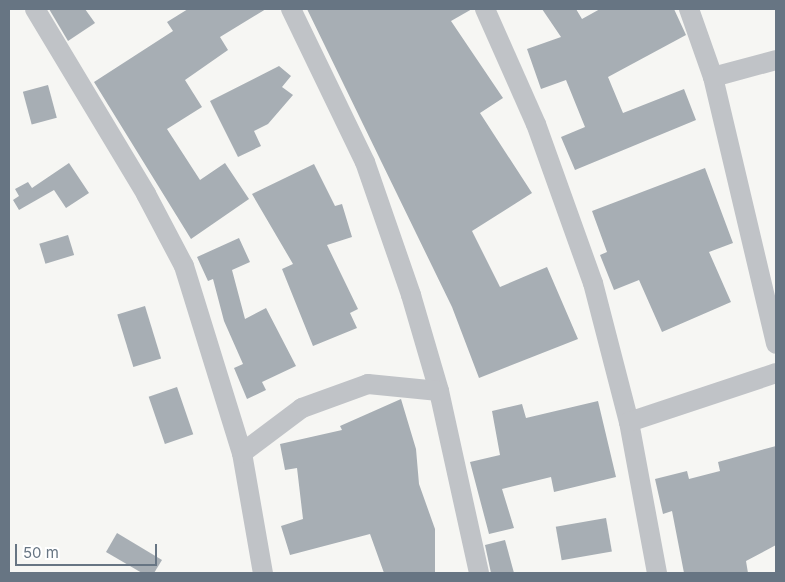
<!DOCTYPE html>
<style>
body{margin:0}
#map{position:relative;width:785px;height:582px;overflow:hidden;background:#f6f6f3;font-family:Inter,sans-serif}
div>[style]{position:absolute}
[style*='--x']{left:calc(var(--x)*1px);top:calc(var(--y)*1px);width:calc(var(--w)*1px);rotate:calc(var(--a)*1deg)}
.building>*{inset:0;background:#a7aeb4;transform-origin:0 0}
.minor>*{height:20px;margin:-10px;padding:0 10px;transform-origin:10px;border-radius:10px;background:#c0c3c7}
span{translate:-50% -50%;white-space:nowrap;text-align:center;line-height:1.15;-webkit-text-stroke:5px #fff;paint-order:stroke}
.frame{position:absolute;inset:0;border:10px solid #677583;pointer-events:none}
.scale{position:absolute;left:15px;top:544px;width:142px;height:22px;box-sizing:border-box;border:2px solid #677583;border-top:0;padding-left:6px;font-size:15px;line-height:18px;white-space:nowrap;color:#677583;-webkit-text-stroke:4px #fff;paint-order:stroke}
</style>
<div id="map">
<div class="building">
<i style="clip-path:polygon(49px 9px,85px 9px,95px 23px,68px 41px)"></i>
<i style="clip-path:polygon(188px 9px,266px 9px,220px 37px,228px 50px,185px 80px,202px 107px,167px 129px,200px 180px,225px 163px,249px 199px,191px 239px,94px 82px,173px 31px,167px 22px)"></i>
<i style="clip-path:polygon(307px 9px,472px 9px,451px 21px,503px 98px,480px 113px,532px 193px,472px 231px,500px 287px,547px 267px,578px 339px,479px 378px,452px 307px)"></i>
<i style="clip-path:polygon(542px 9px,576px 9px,582px 19px,600px 9px,674px 9px,686px 35px,608px 77px,623px 113px,684px 89px,696px 120px,575px 170px,561px 137px,585px 127px,566px 80px,541px 89px,527px 49px,561px 37px)"></i>
<i style="clip-path:polygon(279px 66px,291px 76px,282px 87px,293px 95px,268px 124px,254px 131px,261px 146px,238px 157px,210px 101px)"></i>
<i style="left:48px;top:85px;width:34px;height:26px;rotate:75deg"></i>
<i style="clip-path:polygon(69px 163px,89px 193px,66px 208px,54px 190px,19px 210px,13px 200px,19px 196px,15px 189px,28px 182px,32px 188px)"></i>
<i style="clip-path:polygon(314px 164px,335px 206px,342px 204px,352px 237px,327px 245px,358px 309px,350px 313px,357px 328px,313px 346px,282px 269px,293px 264px,252px 194px)"></i>
<i style="clip-path:polygon(705px 168px,733px 243px,709px 252px,731px 302px,662px 332px,639px 280px,614px 290px,600px 255px,607px 252px,592px 211px)"></i>
<i style="left:68px;top:235px;width:21px;height:30px;rotate:73deg"></i>
<i style="clip-path:polygon(239px 238px,250px 262px,232px 270px,245px 319px,266px 308px,296px 366px,262px 382px,266px 390px,247px 399px,234px 368px,243px 364px,224px 321px,213px 279px,208px 281px,197px 257px)"></i>
<i style="left:145px;top:306px;width:55px;height:29px;rotate:73deg"></i>
<i style="left:177px;top:387px;width:50px;height:30px;rotate:71deg"></i>
<i style="clip-path:polygon(401px 399px,416px 449px,419px 484px,435px 529px,435px 573px,384px 573px,370px 534px,290px 555px,281px 526px,303px 519px,297px 468px,285px 470px,280px 444px,342px 430px,340px 426px)"></i>
<i style="clip-path:polygon(598px 401px,616px 477px,554px 492px,551px 477px,502px 489px,514px 528px,489px 534px,470px 462px,500px 455px,492px 411px,522px 404px,526px 418px)"></i>
<i style="clip-path:polygon(776px 446px,776px 545px,746px 561px,748px 573px,684px 573px,672px 511px,663px 514px,655px 479px,687px 471px,689px 479px,720px 471px,718px 462px)"></i>
<i style="left:606px;top:518px;width:34px;height:51px;rotate:80deg"></i>
<i style="clip-path:polygon(117px 533px,162px 560px,154px 573px,142px 573px,106px 552px)"></i>
<i style="clip-path:polygon(505px 540px,514px 573px,491px 573px,485px 545px)"></i>
</div>
<div class="minor">
<i style="--x:35;--y:9;--w:216;--a:59"></i>
<i style="--x:146;--y:194;--w:81;--a:62.2"></i>
<i style="--x:184;--y:266;--w:196;--a:72.8"></i>
<i style="--x:242;--y:453;--w:122;--a:80.1"></i>
<i style="--x:291;--y:9;--w:170;--a:64.2"></i>
<i style="--x:365;--y:162;--w:141;--a:70.9"></i>
<i style="--x:411;--y:295;--w:100;--a:73.7"></i>
<i style="--x:439;--y:391;--w:186;--a:77.6"></i>
<i style="--x:485;--y:9;--w:126;--a:66.1"></i>
<i style="--x:536;--y:124;--w:169;--a:70.3"></i>
<i style="--x:593;--y:283;--w:144;--a:75.5"></i>
<i style="--x:629;--y:422;--w:154;--a:79.5"></i>
<i style="--x:689;--y:9;--w:72;--a:70.6"></i>
<i style="--x:713;--y:77;--w:274;--a:76.7"></i>
<i style="--x:713;--y:77;--w:65;--a:-15.1"></i>
<i style="--x:629;--y:422;--w:155;--a:-18.4"></i>
<i style="--x:242;--y:453;--w:75;--a:-36.9"></i>
<i style="--x:302;--y:408;--w:70;--a:-20"></i>
<i style="--x:368;--y:384;--w:71;--a:5.6"></i>
</div>
<div class="frame"></div>
<div class="scale">50 m</div>
</div>
